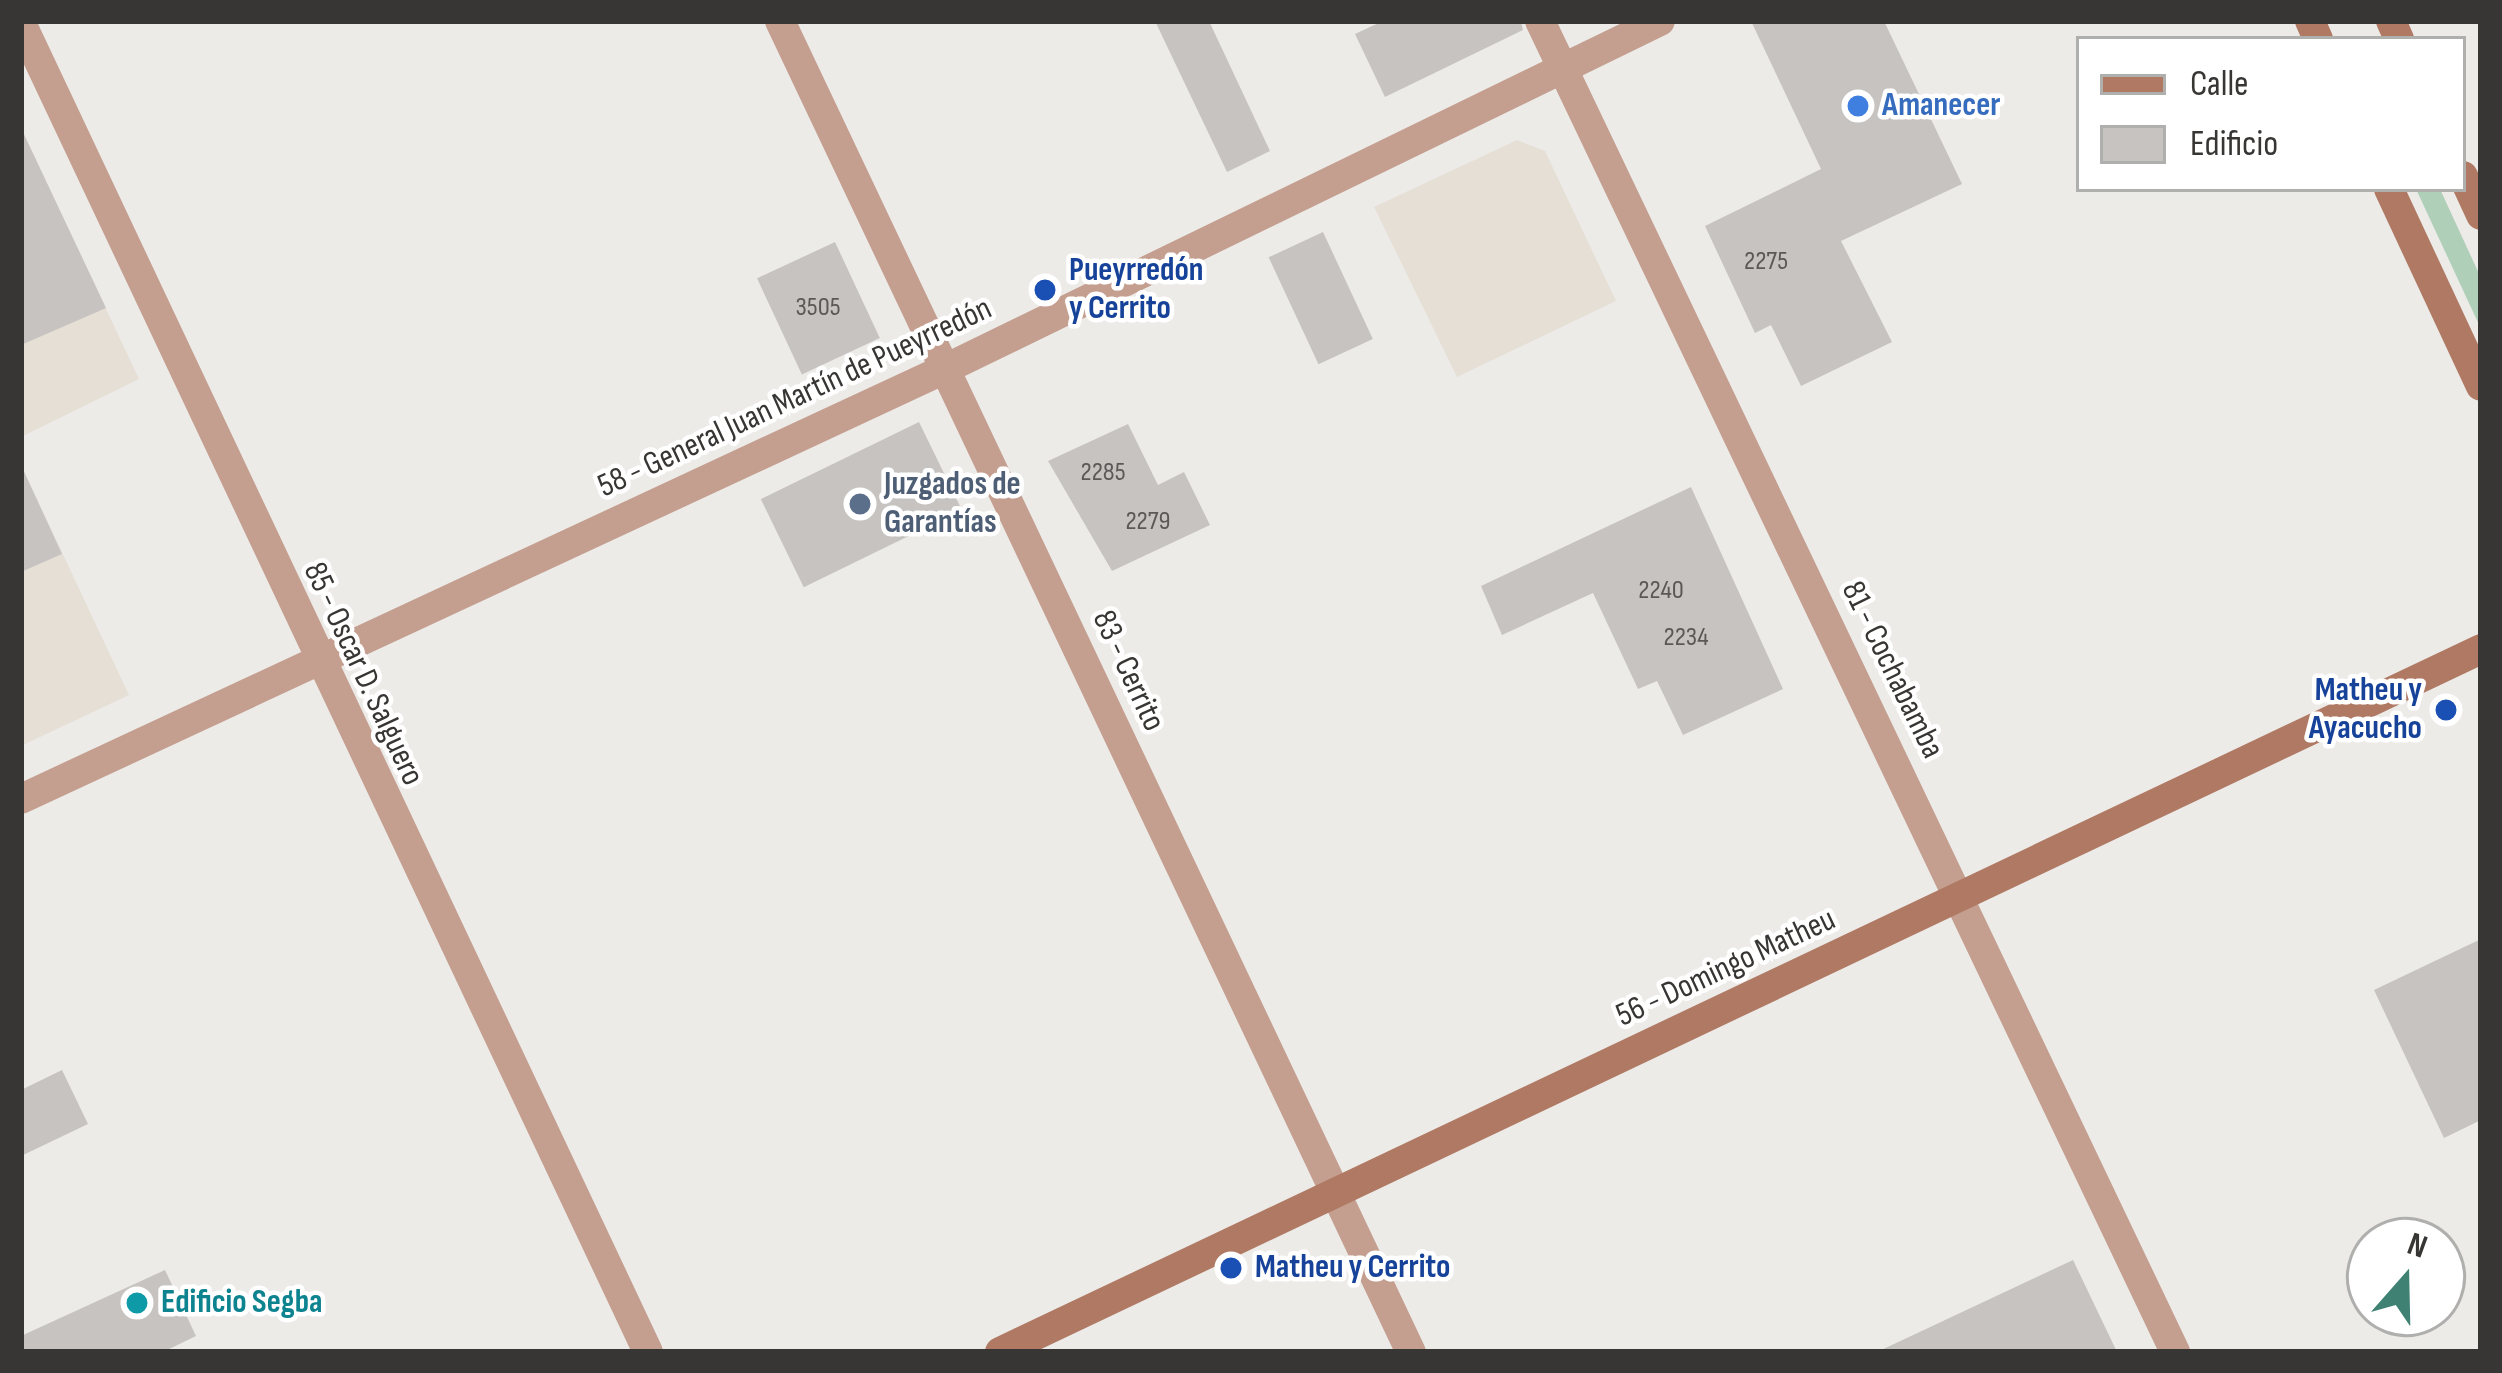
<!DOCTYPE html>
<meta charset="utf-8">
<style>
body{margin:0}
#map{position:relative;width:2502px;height:1373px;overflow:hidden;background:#edebe8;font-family:"Sofia Sans Condensed",sans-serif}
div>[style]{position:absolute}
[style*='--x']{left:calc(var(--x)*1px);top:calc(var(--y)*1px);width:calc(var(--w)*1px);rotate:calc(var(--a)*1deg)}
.built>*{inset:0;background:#e5dfd6}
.green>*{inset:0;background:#b0cfb9}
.building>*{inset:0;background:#c7c3c1;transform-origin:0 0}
.street>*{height:30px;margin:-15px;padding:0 15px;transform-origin:15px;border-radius:15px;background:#c49f90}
.secondary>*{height:30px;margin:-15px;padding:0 15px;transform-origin:15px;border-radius:15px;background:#af7964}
.dots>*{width:33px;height:33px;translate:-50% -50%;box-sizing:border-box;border:6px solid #fff;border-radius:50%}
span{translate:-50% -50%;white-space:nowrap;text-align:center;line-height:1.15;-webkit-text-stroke:9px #fff;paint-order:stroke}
.number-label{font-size:27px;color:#5b5957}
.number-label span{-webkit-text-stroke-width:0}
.shop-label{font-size:33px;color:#366cbe;font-weight:700}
.left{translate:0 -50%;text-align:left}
.transit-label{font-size:33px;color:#164399;font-weight:700}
.right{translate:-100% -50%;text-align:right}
.street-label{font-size:33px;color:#373634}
.service-label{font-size:33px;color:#4e5e75;font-weight:700}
.culture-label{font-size:33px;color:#0d838f;font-weight:700}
.frame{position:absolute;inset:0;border:24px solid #373634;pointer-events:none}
.legend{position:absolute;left:2076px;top:36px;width:390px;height:156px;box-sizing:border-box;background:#fff;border:3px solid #afafae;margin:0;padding:15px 21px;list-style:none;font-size:36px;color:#373634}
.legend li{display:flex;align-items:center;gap:24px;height:60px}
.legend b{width:60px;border:3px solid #afafae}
.north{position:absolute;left:2346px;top:1217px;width:120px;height:120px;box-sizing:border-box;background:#fff;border:3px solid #afafae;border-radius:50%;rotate:20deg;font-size:33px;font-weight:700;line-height:48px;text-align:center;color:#373634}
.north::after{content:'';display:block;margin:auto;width:42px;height:54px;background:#3f8273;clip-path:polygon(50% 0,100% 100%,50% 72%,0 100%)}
</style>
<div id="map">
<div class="built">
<i style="clip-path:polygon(21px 128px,139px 379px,21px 437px)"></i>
<i style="clip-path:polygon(1517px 140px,1545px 151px,1616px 301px,1457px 377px,1374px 207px)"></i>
<i style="clip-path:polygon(21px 465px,129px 695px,21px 746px)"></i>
</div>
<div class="green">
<i style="clip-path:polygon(2416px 189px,2440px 189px,2481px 278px,2481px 329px)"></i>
</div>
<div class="building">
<i style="clip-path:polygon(1155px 21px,1209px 21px,1270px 151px,1227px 172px)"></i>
<i style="clip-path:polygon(1383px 21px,1521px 21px,1523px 30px,1385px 97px,1355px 34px)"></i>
<i style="clip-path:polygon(1751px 21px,1884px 21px,1962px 184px,1841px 241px,1892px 342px,1801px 386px,1771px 325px,1755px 333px,1705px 226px,1821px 169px)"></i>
<i style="clip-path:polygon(21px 128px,106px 308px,21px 345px)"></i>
<i style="left:1323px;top:232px;width:118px;height:60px;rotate:65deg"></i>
<i style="left:835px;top:242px;width:106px;height:86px;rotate:65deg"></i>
<i style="left:919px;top:422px;width:98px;height:176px;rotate:64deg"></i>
<i style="clip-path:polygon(1128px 424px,1158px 485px,1184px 472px,1210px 525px,1112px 571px,1048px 461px)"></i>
<i style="clip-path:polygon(21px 465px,62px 554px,21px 572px)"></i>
<i style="clip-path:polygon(1691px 487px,1783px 689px,1683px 735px,1657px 681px,1638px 689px,1593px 593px,1502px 635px,1481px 586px)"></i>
<i style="clip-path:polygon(2481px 939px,2481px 1120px,2444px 1138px,2374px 990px)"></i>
<i style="clip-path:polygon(62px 1070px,88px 1124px,21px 1156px,21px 1090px)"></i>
<i style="clip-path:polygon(2073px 1260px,2117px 1352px,1877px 1352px)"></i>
<i style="clip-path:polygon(165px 1270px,196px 1336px,163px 1352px,21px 1352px,21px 1336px)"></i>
</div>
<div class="street">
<i style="--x:780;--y:21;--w:1473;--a:64.64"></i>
<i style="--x:1540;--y:21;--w:1475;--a:64.49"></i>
<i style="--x:21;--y:23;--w:1469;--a:64.74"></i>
<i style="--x:21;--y:799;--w:1019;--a:-24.96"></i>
<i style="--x:945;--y:369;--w:795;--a:-25.95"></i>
</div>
<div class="secondary">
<i style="--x:2310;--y:21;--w:20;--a:66"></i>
<i style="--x:2391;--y:21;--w:20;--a:66"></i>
<i style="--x:2463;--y:176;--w:43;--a:65.2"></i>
<i style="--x:2389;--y:189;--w:217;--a:65"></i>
<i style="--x:1000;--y:1352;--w:1639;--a:-25.39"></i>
</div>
<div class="dots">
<i style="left:1858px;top:106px;background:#3f7fe0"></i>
<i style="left:1045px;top:290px;background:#1a4fb4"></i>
<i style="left:860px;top:504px;background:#5c6f8a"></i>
<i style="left:2446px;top:710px;background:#1a4fb4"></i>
<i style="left:1231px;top:1268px;background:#1a4fb4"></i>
<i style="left:137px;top:1303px;background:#0f9aa8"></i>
</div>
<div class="number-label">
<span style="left:1766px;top:262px">2275</span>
<span style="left:818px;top:308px">3505</span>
<span style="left:1103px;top:473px">2285</span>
<span style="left:1148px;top:522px">2279</span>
<span style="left:1661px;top:591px">2240</span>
<span style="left:1686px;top:638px">2234</span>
</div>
<div class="shop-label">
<span class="left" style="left:1882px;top:106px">Amanecer</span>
</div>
<div class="transit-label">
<span class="left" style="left:1069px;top:290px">Pueyrredón<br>y Cerrito</span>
<span class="right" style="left:2422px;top:710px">Matheu y<br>Ayacucho</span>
<span class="left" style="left:1255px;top:1268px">Matheu y Cerrito</span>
</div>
<div class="street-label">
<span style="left:795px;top:398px;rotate:-25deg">58 - General Juan Martín de Pueyrredón</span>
<span style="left:1892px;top:670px;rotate:64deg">81 - Cochabamba</span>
<span style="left:1128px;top:671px;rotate:65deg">83 - Cerrito</span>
<span style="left:363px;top:674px;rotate:65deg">85 - Oscar D. Salguero</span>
<span style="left:1726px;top:968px;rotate:-25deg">56 - Domingo Matheu</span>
</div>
<div class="service-label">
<span class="left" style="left:884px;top:504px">Juzgados de<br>Garantías</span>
</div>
<div class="culture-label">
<span class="left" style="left:161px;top:1303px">Edificio Segba</span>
</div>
<div class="frame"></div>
<ul class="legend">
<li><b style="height:15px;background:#af7964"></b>Calle</li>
<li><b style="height:33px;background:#c7c3c1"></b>Edificio</li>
</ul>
<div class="north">N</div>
</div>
